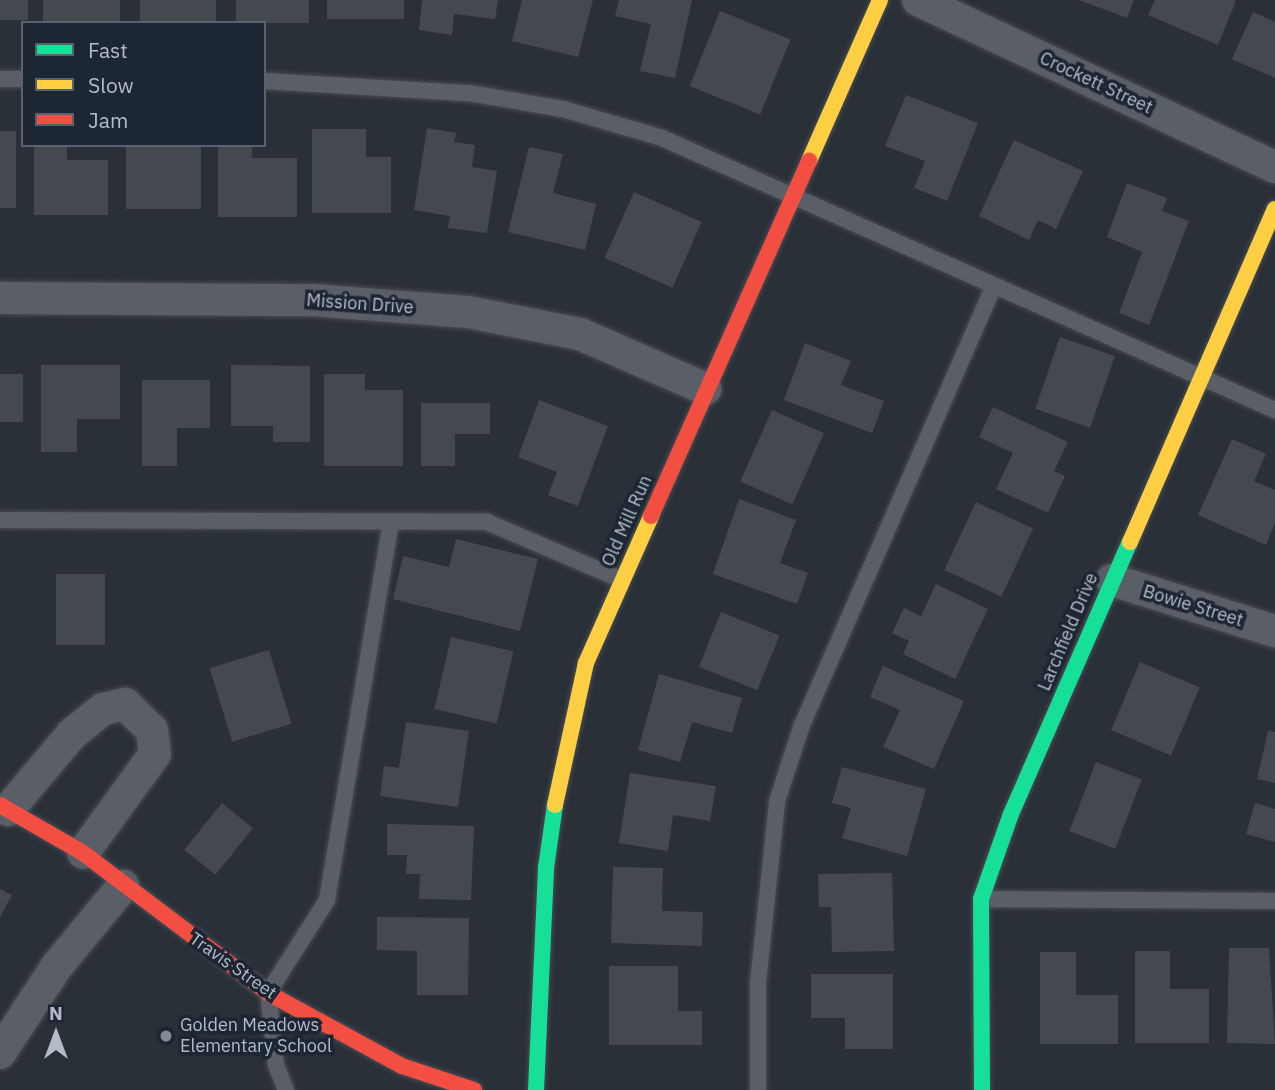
<!DOCTYPE html>
<style>
body{margin:0}
#map{position:relative;width:1275px;height:1090px;overflow:hidden;background:#2a3038;font-family:"IBM Plex Sans",sans-serif}
div>[style]{position:absolute}
[style*='--x']{left:calc(var(--x)*1px);top:calc(var(--y)*1px);width:calc(var(--w)*1px);rotate:calc(var(--a)*1deg)}
.building>*{inset:0;background:#444950;transform-origin:0 0}
.roads{filter:drop-shadow(0 0 2px #484c53) drop-shadow(0 0 2px #484c53)}
.lane>*{height:16px;margin:-8px;padding:0 8px;transform-origin:8px;border-radius:8px;background:#5a5e66}
.street>*{height:32px;margin:-16px;padding:0 16px;transform-origin:16px;border-radius:16px;background:#5a5e66}
.fast>*{height:16px;margin:-8px;padding:0 8px;transform-origin:8px;border-radius:8px;background:#16e098}
.slow>*{height:16px;margin:-8px;padding:0 8px;transform-origin:8px;border-radius:8px;background:#ffcf43}
.jam>*{height:16px;margin:-8px;padding:0 8px;transform-origin:8px;border-radius:8px;background:#f24e42}
.dots>*{width:19px;height:19px;translate:-50% -50%;box-sizing:border-box;border:4px solid #1d2633;border-radius:50%}
span{translate:-50% -50%;white-space:nowrap;text-align:center;line-height:1.15;-webkit-text-stroke:7px #1d2633;paint-order:stroke}
.street-label{font-size:18px;color:#b4bcc9}
.poi-label{font-size:18px;color:#b4bcc9}
.left{translate:0 -50%;text-align:left}
.legend{position:absolute;left:21px;top:21px;width:245px;height:126px;box-sizing:border-box;background:#1d2633;border:2px solid #59626f;margin:0;padding:9px 12px;list-style:none;font-size:21px;color:#b4bcc9}
.legend li{display:flex;align-items:center;gap:14px;height:35px}
.legend b{width:35px;border:2px solid #59626f}
.north{position:absolute;left:21px;top:999px;width:70px;height:70px;-webkit-text-stroke:5px #1d2633;paint-order:stroke;rotate:0deg;font-size:19px;font-weight:700;line-height:28px;text-align:center;color:#b4bcc9}
.north::after{content:'';display:block;margin:auto;width:24px;height:32px;background:#b4bcc9;clip-path:polygon(50% 0,100% 100%,50% 72%,0 100%)}
</style>
<div id="map">
<div class="building">
<i style="left:0;top:0;width:28px;height:20px"></i>
<i style="left:43px;top:0;width:77px;height:23px"></i>
<i style="left:140px;top:0;width:76px;height:23px"></i>
<i style="left:236px;top:0;width:73px;height:23px"></i>
<i style="left:327px;top:0;width:77px;height:19px"></i>
<i style="clip-path:polygon(422px 0,498px 0,495px 19px,454px 14px,452px 35px,419px 30px)"></i>
<i style="clip-path:polygon(522px 0,593px 0,578px 57px,512px 41px)"></i>
<i style="clip-path:polygon(619px 0,692px 0,675px 78px,640px 71px,651px 24px,615px 16px)"></i>
<i style="clip-path:polygon(1079px 0,1134px 0,1127px 18px)"></i>
<i style="clip-path:polygon(1155px 0,1233px 0,1236px 1px,1218px 45px,1148px 15px)"></i>
<i style="left:720px;top:11px;width:76px;height:81px;rotate:22deg"></i>
<i style="clip-path:polygon(1253px 12px,1275px 22px,1275px 78px,1232px 59px)"></i>
<i style="clip-path:polygon(906px 95px,978px 123px,947px 201px,914px 188px,925px 161px,885px 146px)"></i>
<i style="clip-path:polygon(427px 128px,456px 133px,454px 142px,475px 145px,472px 167px,497px 171px,487px 233px,448px 228px,450px 216px,414px 210px)"></i>
<i style="clip-path:polygon(312px 129px,366px 129px,366px 157px,391px 157px,391px 213px,312px 213px)"></i>
<i style="left:0;top:131px;width:16px;height:77px"></i>
<i style="clip-path:polygon(1014px 140px,1083px 171px,1056px 229px,1038px 220px,1029px 240px,979px 216px)"></i>
<i style="clip-path:polygon(34px 145px,67px 145px,67px 160px,108px 160px,108px 215px,34px 215px)"></i>
<i style="left:126px;top:145px;width:75px;height:64px"></i>
<i style="clip-path:polygon(218px 145px,252px 145px,252px 158px,297px 158px,297px 217px,218px 217px)"></i>
<i style="clip-path:polygon(529px 147px,563px 154px,553px 193px,596px 204px,585px 250px,508px 232px)"></i>
<i style="clip-path:polygon(1127px 183px,1167px 198px,1162px 211px,1189px 221px,1149px 325px,1119px 313px,1142px 252px,1107px 237px)"></i>
<i style="left:634px;top:192px;width:74px;height:72px;rotate:24deg"></i>
<i style="left:1060px;top:337px;width:58px;height:76px;rotate:19deg"></i>
<i style="clip-path:polygon(805px 343px,851px 361px,841px 385px,884px 401px,872px 433px,784px 400px)"></i>
<i style="clip-path:polygon(41px 365px,120px 365px,120px 419px,77px 419px,77px 452px,41px 452px)"></i>
<i style="clip-path:polygon(231px 365px,310px 366px,310px 442px,273px 442px,273px 426px,231px 426px)"></i>
<i style="left:0;top:374px;width:23px;height:48px"></i>
<i style="clip-path:polygon(324px 374px,365px 374px,365px 390px,403px 390px,403px 466px,324px 466px)"></i>
<i style="clip-path:polygon(142px 380px,210px 380px,210px 428px,177px 428px,177px 466px,142px 466px)"></i>
<i style="clip-path:polygon(539px 400px,608px 426px,578px 506px,548px 495px,557px 472px,518px 457px)"></i>
<i style="clip-path:polygon(421px 403px,490px 403px,490px 434px,455px 434px,455px 466px,421px 466px)"></i>
<i style="clip-path:polygon(993px 407px,1068px 442px,1054px 471px,1065px 476px,1048px 513px,996px 489px,1013px 453px,979px 437px)"></i>
<i style="left:772px;top:410px;width:57px;height:78px;rotate:24deg"></i>
<i style="clip-path:polygon(1232px 439px,1266px 454px,1254px 481px,1275px 490px,1275px 523px,1266px 545px,1198px 515px)"></i>
<i style="clip-path:polygon(739px 499px,796px 520px,780px 563px,808px 573px,797px 604px,713px 574px)"></i>
<i style="left:976px;top:502px;width:63px;height:75px;rotate:25deg"></i>
<i style="clip-path:polygon(456px 539px,538px 559px,520px 631px,393px 599px,403px 556px,449px 567px)"></i>
<i style="left:56px;top:574px;width:49px;height:71px"></i>
<i style="clip-path:polygon(936px 584px,988px 609px,955px 679px,903px 654px,909px 641px,892px 633px,904px 608px,921px 616px)"></i>
<i style="left:721px;top:612px;width:63px;height:59px;rotate:22deg"></i>
<i style="left:451px;top:637px;width:64px;height:74px;rotate:13deg"></i>
<i style="left:269px;top:650px;width:77px;height:62px;rotate:73deg"></i>
<i style="left:1140px;top:662px;width:65px;height:74px;rotate:23deg"></i>
<i style="clip-path:polygon(883px 666px,964px 701px,934px 769px,883px 747px,900px 710px,870px 697px)"></i>
<i style="clip-path:polygon(659px 674px,742px 698px,732px 733px,692px 722px,680px 762px,638px 750px)"></i>
<i style="clip-path:polygon(406px 722px,469px 731px,458px 807px,380px 796px,384px 766px,399px 768px)"></i>
<i style="clip-path:polygon(1268px 731px,1275px 732px,1275px 783px,1257px 779px)"></i>
<i style="left:1096px;top:762px;width:49px;height:74px;rotate:21deg"></i>
<i style="clip-path:polygon(842px 767px,926px 789px,907px 856px,842px 838px,851px 808px,832px 803px)"></i>
<i style="clip-path:polygon(630px 773px,716px 786px,710px 821px,673px 815px,668px 851px,619px 843px)"></i>
<i style="left:222px;top:803px;width:40px;height:60px;rotate:39deg"></i>
<i style="clip-path:polygon(1255px 803px,1275px 809px,1275px 842px,1246px 834px)"></i>
<i style="clip-path:polygon(387px 824px,474px 826px,471px 900px,419px 899px,420px 874px,406px 874px,407px 855px,387px 855px)"></i>
<i style="clip-path:polygon(613px 867px,663px 868px,662px 911px,703px 912px,702px 946px,611px 943px)"></i>
<i style="clip-path:polygon(892px 873px,894px 951px,832px 952px,831px 907px,819px 907px,818px 874px)"></i>
<i style="clip-path:polygon(0 889px,12px 895px,0 917px)"></i>
<i style="clip-path:polygon(377px 917px,469px 918px,468px 995px,417px 995px,417px 951px,377px 950px)"></i>
<i style="clip-path:polygon(1229px 948px,1269px 948px,1275px 1044px,1227px 1043px)"></i>
<i style="clip-path:polygon(1135px 951px,1170px 951px,1170px 989px,1209px 989px,1209px 1043px,1135px 1043px)"></i>
<i style="clip-path:polygon(1040px 952px,1076px 952px,1076px 995px,1118px 995px,1118px 1044px,1040px 1044px)"></i>
<i style="clip-path:polygon(609px 966px,678px 966px,678px 1011px,702px 1011px,702px 1045px,609px 1045px)"></i>
<i style="clip-path:polygon(811px 974px,893px 974px,893px 1049px,845px 1049px,845px 1018px,811px 1018px)"></i>
</div>
<div class="roads">
<div class="lane">
<i style="--x:0;--y:79;--w:23;--a:0"></i>
<i style="--x:264;--y:81;--w:205;--a:3.4"></i>
<i style="--x:469;--y:93;--w:95;--a:9.7"></i>
<i style="--x:563;--y:109;--w:103;--a:16.3"></i>
<i style="--x:662;--y:138;--w:671;--a:23.93"></i>
<i style="--x:0;--y:520;--w:487;--a:0.2"></i>
<i style="--x:487;--y:522;--w:147;--a:23.2"></i>
<i style="--x:981;--y:899;--w:294;--a:0.4"></i>
<i style="--x:286;--y:1090;--w:27;--a:-112"></i>
<i style="--x:276;--y:1065;--w:72;--a:-96.3"></i>
<i style="--x:268;--y:993;--w:110;--a:-57.6"></i>
<i style="--x:327;--y:900;--w:384;--a:-80.4"></i>
<i style="--x:758;--y:1090;--w:107;--a:-90"></i>
<i style="--x:758;--y:983;--w:183;--a:-84"></i>
<i style="--x:777;--y:801;--w:80;--a:-71.8"></i>
<i style="--x:802;--y:725;--w:477;--a:-66.4"></i>
</div>
<div class="street">
<i style="--x:918;--y:0;--w:394;--a:25.1"></i>
<i style="--x:0;--y:298;--w:312;--a:0.4"></i>
<i style="--x:312;--y:300;--w:156;--a:4.4"></i>
<i style="--x:468;--y:312;--w:114;--a:11.1"></i>
<i style="--x:580;--y:334;--w:137;--a:23.6"></i>
<i style="--x:1112;--y:580;--w:171;--a:17.4"></i>
<i style="--x:8;--y:810;--w:99;--a:-49.9"></i>
<i style="--x:72;--y:734;--w:40;--a:-39"></i>
<i style="--x:103;--y:709;--w:23;--a:-13"></i>
<i style="--x:125;--y:704;--w:37;--a:44"></i>
<i style="--x:152;--y:730;--w:24;--a:83"></i>
<i style="--x:155;--y:754;--w:122;--a:126"></i>
<i style="--x:0;--y:1053;--w:104;--a:-56.8"></i>
<i style="--x:57;--y:966;--w:104;--a:-50.5"></i>
</div>
<div class="fast">
<i style="--x:536;--y:1090;--w:222;--a:-87.4"></i>
<i style="--x:546;--y:868;--w:64;--a:-81.9"></i>
<i style="--x:982;--y:1090;--w:191;--a:-90.3"></i>
<i style="--x:981;--y:899;--w:90;--a:-70.6"></i>
<i style="--x:1011;--y:814;--w:297;--a:-66.4"></i>
</div>
<div class="slow">
<i style="--x:809;--y:161;--w:176;--a:-66.2"></i>
<i style="--x:1130;--y:542;--w:363;--a:-66.5"></i>
<i style="--x:555;--y:805;--w:145;--a:-77.7"></i>
<i style="--x:586;--y:663;--w:161;--a:-66.1"></i>
</div>
<div class="jam">
<i style="--x:651;--y:516;--w:389;--a:-66"></i>
<i style="--x:0;--y:805;--w:96;--a:30"></i>
<i style="--x:83;--y:853;--w:232;--a:37.1"></i>
<i style="--x:268;--y:993;--w:153;--a:28.6"></i>
<i style="--x:402;--y:1066;--w:76;--a:18.4"></i>
</div>
</div>
<div class="dots">
<i style="left:166px;top:1036px;background:#848b96"></i>
</div>
<div class="street-label">
<span style="left:1096px;top:83px;rotate:25deg">Crockett Street</span>
<span style="left:360px;top:304px;rotate:4deg">Mission Drive</span>
<span style="left:627px;top:521px;rotate:-66deg">Old Mill Run</span>
<span style="left:1193px;top:606px;rotate:17deg">Bowie Street</span>
<span style="left:1068px;top:632px;rotate:-67deg">Larchfield Drive</span>
<span style="left:233px;top:966px;rotate:35deg">Travis Street</span>
</div>
<div class="poi-label">
<span class="left" style="left:180px;top:1036px">Golden Meadows<br>Elementary School</span>
</div>
<ul class="legend">
<li><b style="height:9px;background:#16e098"></b>Fast</li>
<li><b style="height:9px;background:#ffcf43"></b>Slow</li>
<li><b style="height:9px;background:#f24e42"></b>Jam</li>
</ul>
<div class="north">N</div>
</div>
